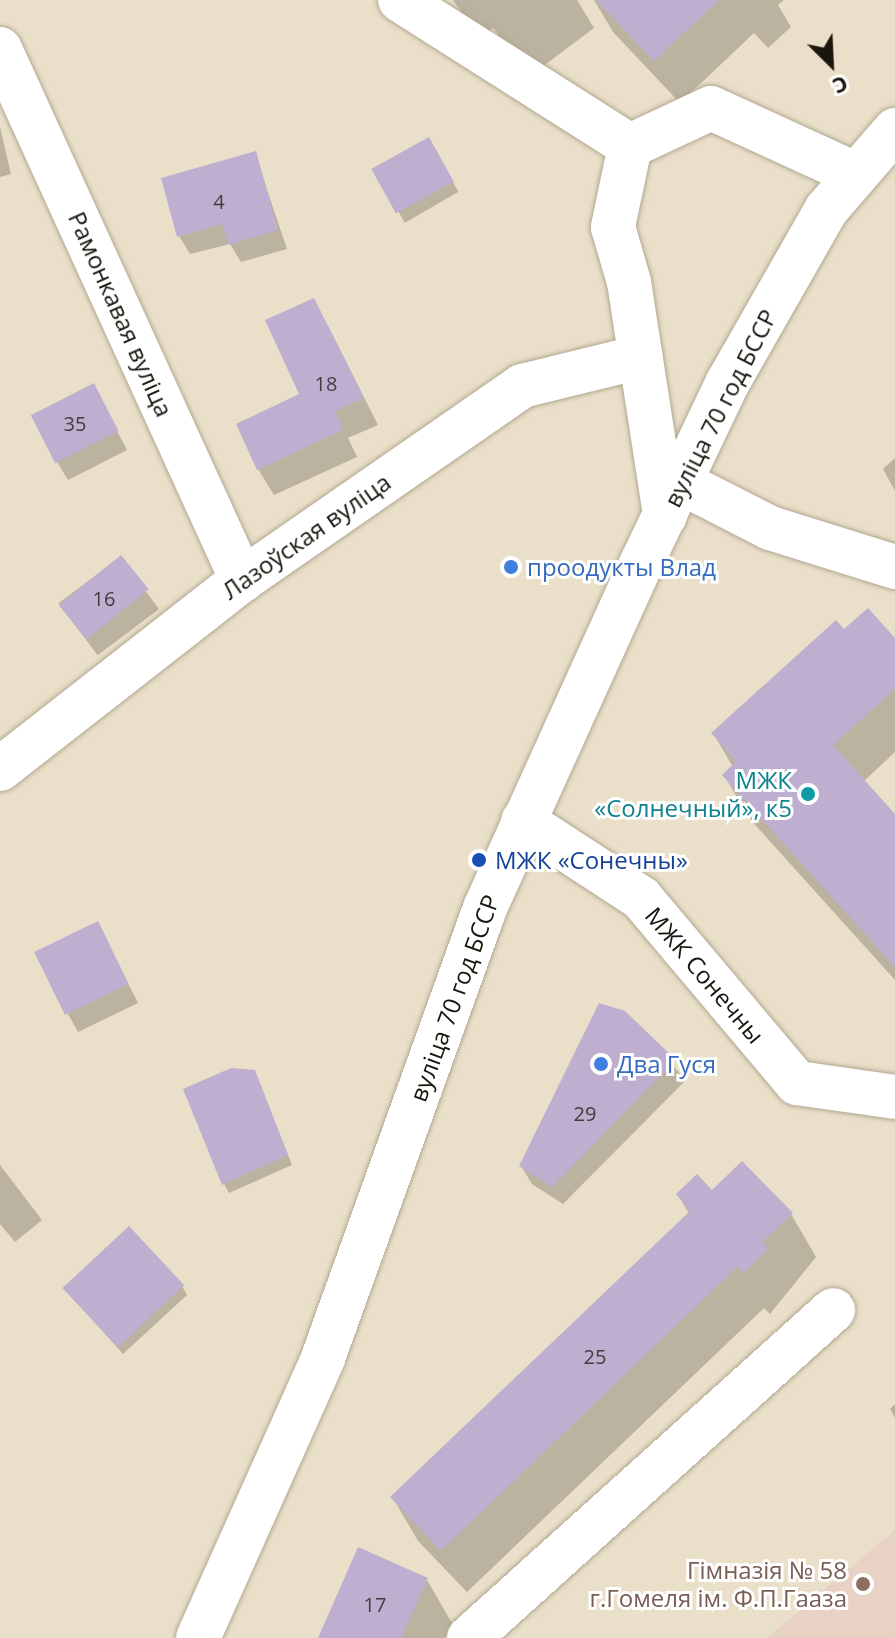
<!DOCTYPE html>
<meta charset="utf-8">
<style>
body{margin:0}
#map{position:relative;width:895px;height:1638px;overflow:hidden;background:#eadfc8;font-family:"Open Sans",sans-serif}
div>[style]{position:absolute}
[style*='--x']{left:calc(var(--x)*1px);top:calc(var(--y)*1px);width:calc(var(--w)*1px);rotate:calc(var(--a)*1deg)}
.education>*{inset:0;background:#e8d1c5}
.shadow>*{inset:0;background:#0003;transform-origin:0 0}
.building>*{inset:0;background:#beafd0;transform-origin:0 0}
.roads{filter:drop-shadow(0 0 2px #b2a892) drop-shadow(0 0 2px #b2a892)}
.minor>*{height:44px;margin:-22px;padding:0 22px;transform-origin:22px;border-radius:22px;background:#fff}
.dots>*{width:22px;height:22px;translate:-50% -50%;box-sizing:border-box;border:4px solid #fff;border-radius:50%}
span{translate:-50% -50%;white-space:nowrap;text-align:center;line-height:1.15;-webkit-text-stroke:6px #fff;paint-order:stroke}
.number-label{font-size:20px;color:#433c3e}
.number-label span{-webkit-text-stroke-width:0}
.street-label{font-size:24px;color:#1a160e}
.shop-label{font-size:24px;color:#366cbe}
.left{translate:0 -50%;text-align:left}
.culture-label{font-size:24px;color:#0d838f}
.right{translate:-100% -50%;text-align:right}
.transit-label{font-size:24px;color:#164399}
.education-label{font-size:24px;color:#785e54}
.north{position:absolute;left:791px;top:24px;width:80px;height:80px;-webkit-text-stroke:6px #fff;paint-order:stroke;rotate:156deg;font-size:22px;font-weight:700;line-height:32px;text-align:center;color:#1a160e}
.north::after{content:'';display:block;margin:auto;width:28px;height:36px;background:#1a160e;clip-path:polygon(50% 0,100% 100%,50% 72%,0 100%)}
</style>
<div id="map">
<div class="education">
<i style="clip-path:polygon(895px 1530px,895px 1638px,767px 1638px)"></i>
</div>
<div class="shadow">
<i style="clip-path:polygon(453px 0,577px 0,594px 28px,530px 76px,493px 28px,480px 39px)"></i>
<i style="clip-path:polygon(594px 0,784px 0,778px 5px,791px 27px,768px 48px,754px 33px,680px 103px,613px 32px)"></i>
<i style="clip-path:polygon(0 127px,11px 174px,0 177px)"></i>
<i style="left:428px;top:139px;width:61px;height:62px;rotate:60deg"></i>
<i style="clip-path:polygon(255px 154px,287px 249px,241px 262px,230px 244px,190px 254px,179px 236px)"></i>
<i style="clip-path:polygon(328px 326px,378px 425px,348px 438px,357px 457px,274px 495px,258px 469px,302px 395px)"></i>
<i style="clip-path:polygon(103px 404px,127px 450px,68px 480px,57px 462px)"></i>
<i style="clip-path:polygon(895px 458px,895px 491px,883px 469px)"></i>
<i style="left:120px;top:557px;width:65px;height:77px;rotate:53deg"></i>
<i style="clip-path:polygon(844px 632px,895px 641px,895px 752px,863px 782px,895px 817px,895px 980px,749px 818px,724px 775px,733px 767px,713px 733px)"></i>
<i style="clip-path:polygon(108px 943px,138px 1003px,78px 1032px,68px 1014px)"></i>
<i style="clip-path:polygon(624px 1012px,686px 1080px,563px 1204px,532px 1184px,521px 1166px)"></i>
<i style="clip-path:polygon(259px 1082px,292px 1165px,229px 1193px,224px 1184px)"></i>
<i style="clip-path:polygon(0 1165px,42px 1220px,15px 1242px,0 1224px)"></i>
<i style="clip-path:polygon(712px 1193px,791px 1214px,816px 1257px,770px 1314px,764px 1308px,467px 1592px,418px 1541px,393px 1498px,689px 1214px,678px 1194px)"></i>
<i style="clip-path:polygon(182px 1286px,187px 1295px,123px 1354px,65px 1289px)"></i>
<i style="clip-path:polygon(895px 1404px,895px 1418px,890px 1409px)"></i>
<i style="clip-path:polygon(427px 1580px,452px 1623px,445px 1638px,320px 1638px)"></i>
</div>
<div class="building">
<i style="clip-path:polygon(596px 0,719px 0,654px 61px)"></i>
<i style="left:429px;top:137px;width:51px;height:66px;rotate:61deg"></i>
<i style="clip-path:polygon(256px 151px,278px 230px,228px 245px,222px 224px,177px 237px,161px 178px)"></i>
<i style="clip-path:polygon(314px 298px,364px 398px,335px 411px,343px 430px,257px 470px,236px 424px,299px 394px,265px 320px)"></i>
<i style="left:94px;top:383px;width:54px;height:71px;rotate:63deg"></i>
<i style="left:121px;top:555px;width:44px;height:80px;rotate:51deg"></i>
<i style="clip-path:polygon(868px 608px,895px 638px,895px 689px,833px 745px,895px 814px,895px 967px,722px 775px,736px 761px,711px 733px,836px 620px,844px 629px)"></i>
<i style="left:98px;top:921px;width:70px;height:71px;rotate:64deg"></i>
<i style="clip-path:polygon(599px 1003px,625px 1011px,676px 1060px,552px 1187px,519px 1166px)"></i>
<i style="clip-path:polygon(231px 1068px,255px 1070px,288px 1155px,222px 1185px,183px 1089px)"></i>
<i style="clip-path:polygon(742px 1161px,793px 1213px,762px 1242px,768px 1249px,744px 1273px,738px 1266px,441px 1551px,390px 1497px,690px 1211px,676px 1194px,697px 1174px,712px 1190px)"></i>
<i style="left:129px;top:1226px;width:81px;height:91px;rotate:47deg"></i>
<i style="clip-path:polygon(358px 1547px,428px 1578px,401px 1638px,318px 1638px)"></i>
</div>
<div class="roads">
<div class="minor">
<i style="--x:400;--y:0;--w:272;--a:32.4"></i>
<i style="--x:630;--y:146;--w:83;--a:101.9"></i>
<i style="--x:613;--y:227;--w:57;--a:73.8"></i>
<i style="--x:629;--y:282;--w:236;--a:81.2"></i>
<i style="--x:0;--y:49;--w:584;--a:65.5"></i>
<i style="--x:630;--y:146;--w:89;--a:-25.1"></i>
<i style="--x:711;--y:108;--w:156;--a:24.6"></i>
<i style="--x:684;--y:484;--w:97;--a:27.1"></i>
<i style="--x:770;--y:528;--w:131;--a:17.3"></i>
<i style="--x:0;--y:769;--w:307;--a:-38"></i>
<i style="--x:242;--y:580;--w:341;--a:-34.7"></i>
<i style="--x:522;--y:386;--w:122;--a:-13.8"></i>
<i style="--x:523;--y:821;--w:141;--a:33.1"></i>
<i style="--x:641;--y:898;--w:242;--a:49.9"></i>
<i style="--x:797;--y:1083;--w:99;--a:8.1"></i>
<i style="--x:198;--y:1638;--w:307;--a:-65.9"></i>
<i style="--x:323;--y:1358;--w:478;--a:-70.2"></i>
<i style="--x:485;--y:908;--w:380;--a:-65.6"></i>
<i style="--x:642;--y:562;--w:199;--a:-64.5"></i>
<i style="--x:728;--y:382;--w:198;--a:-60.3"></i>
<i style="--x:826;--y:210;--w:106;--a:-49.2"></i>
<i style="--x:469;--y:1638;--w:490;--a:-42"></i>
</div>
</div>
<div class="dots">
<i style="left:511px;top:567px;background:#3f7fe0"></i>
<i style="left:808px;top:794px;background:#0f9aa8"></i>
<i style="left:479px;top:860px;background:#1a4fb4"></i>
<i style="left:601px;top:1064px;background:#3f7fe0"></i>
<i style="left:863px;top:1584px;background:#8d6e63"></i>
</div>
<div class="number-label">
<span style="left:219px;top:201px">4</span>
<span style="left:326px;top:383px">18</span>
<span style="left:75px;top:423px">35</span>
<span style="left:104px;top:598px">16</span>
<span style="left:585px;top:1113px">29</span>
<span style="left:595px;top:1356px">25</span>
<span style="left:375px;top:1604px">17</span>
</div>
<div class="street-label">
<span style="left:121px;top:314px;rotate:66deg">Рамонкавая вуліца</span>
<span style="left:720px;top:408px;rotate:-63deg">вуліца 70 год БССР</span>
<span style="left:306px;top:536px;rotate:-35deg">Лазоўская вуліца</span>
<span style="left:705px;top:975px;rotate:50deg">МЖК Сонечны</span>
<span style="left:454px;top:998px;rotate:-70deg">вуліца 70 год БССР</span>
</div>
<div class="shop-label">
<span class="left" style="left:527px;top:567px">проодукты Влад</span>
<span class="left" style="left:617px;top:1064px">Два Гуся</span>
</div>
<div class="culture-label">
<span class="right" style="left:792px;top:794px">МЖК<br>«Солнечный», к5</span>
</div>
<div class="transit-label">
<span class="left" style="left:495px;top:860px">МЖК «Сонечны»</span>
</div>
<div class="education-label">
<span class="right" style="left:847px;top:1584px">Гімназія № 58<br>г.Гомеля ім. Ф.П.Гааза</span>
</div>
<div class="north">С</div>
</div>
